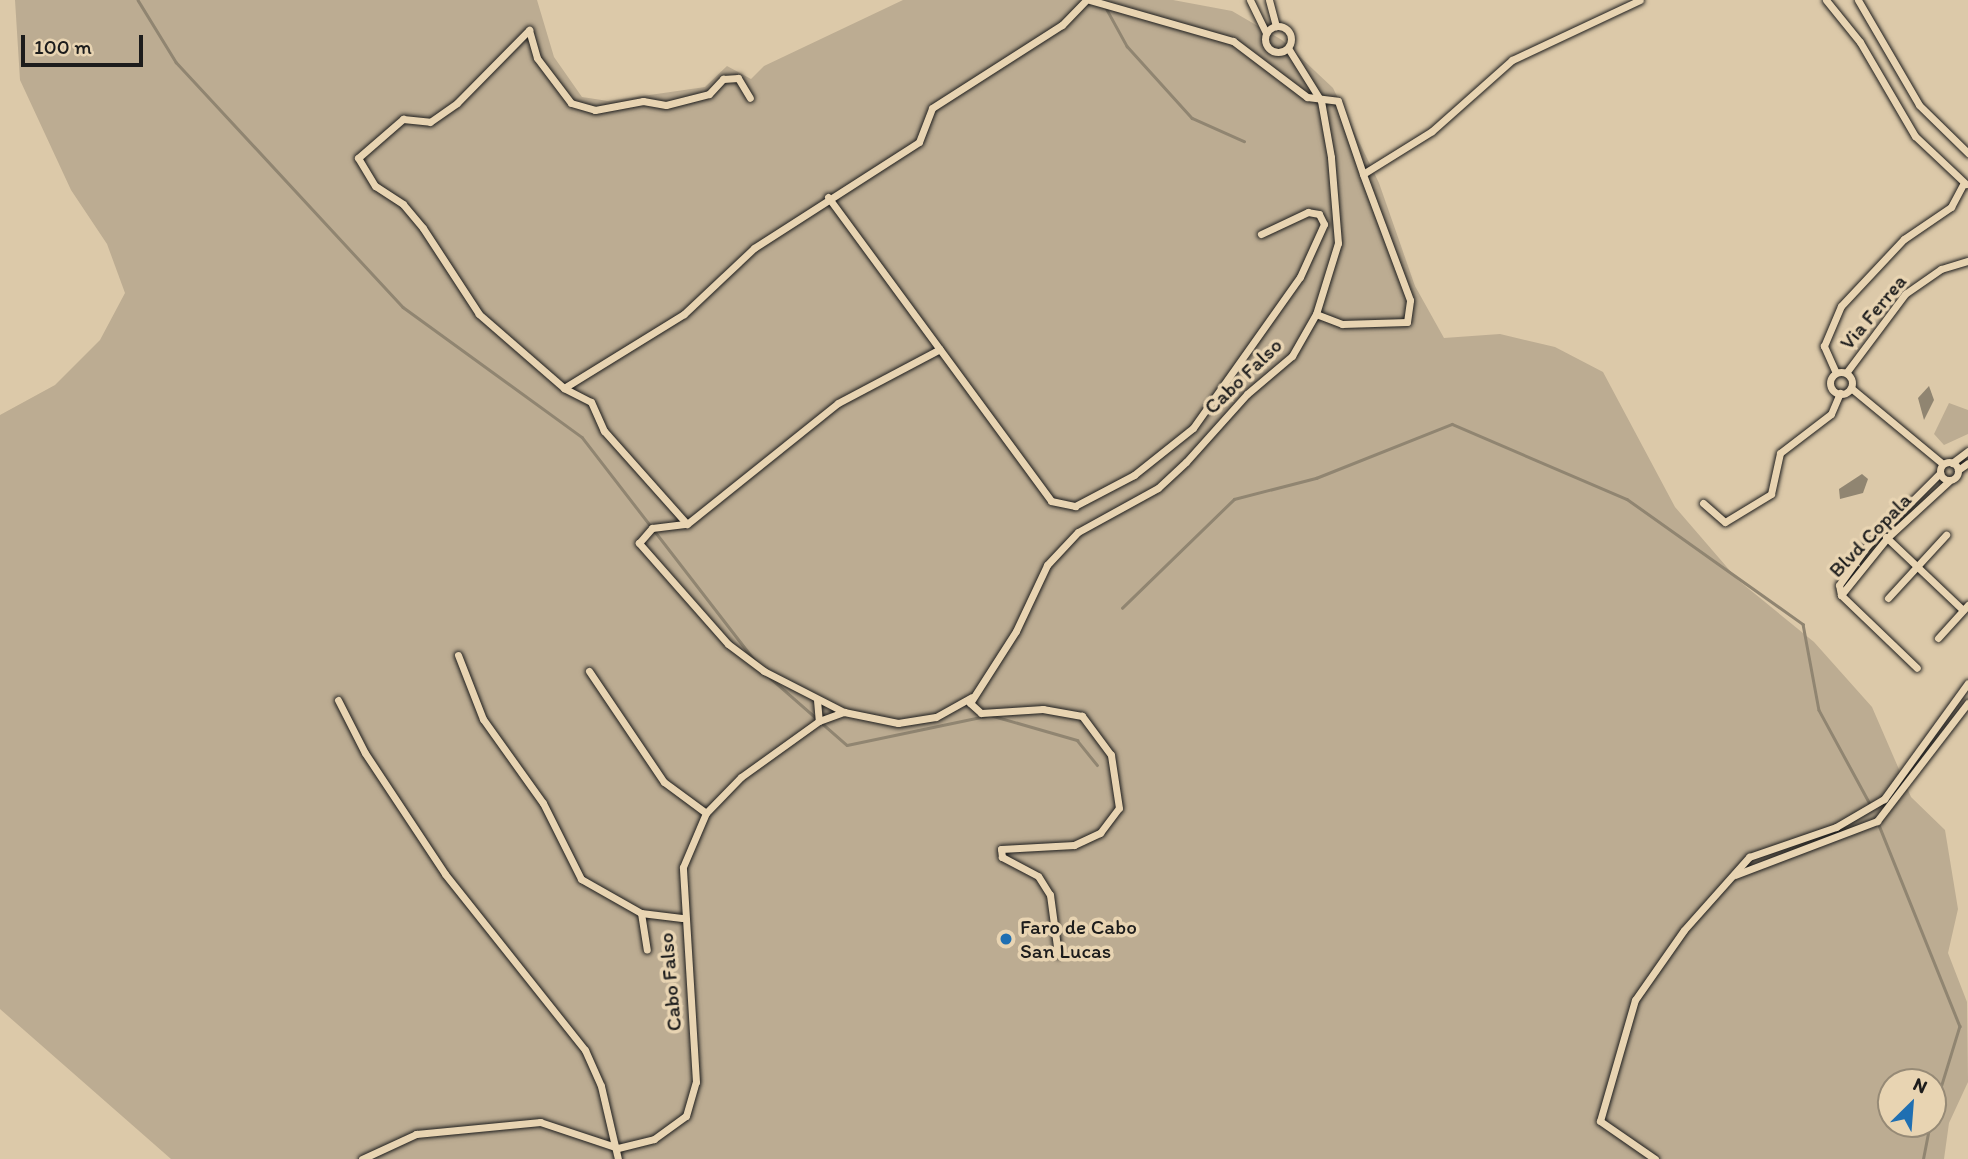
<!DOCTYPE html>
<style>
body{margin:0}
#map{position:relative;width:1968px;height:1159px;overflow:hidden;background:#dcc9a9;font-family:Itim,sans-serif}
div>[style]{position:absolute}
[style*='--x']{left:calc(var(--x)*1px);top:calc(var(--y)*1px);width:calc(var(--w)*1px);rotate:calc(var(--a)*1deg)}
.green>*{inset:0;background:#bcac92}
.water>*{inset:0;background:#908571}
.stream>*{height:2.5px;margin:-1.25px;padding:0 1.25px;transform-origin:1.25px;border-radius:1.25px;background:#908571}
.roads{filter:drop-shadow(0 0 2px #1c1c1c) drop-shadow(0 0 2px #1c1c1c)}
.minor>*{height:7px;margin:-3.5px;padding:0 3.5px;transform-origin:3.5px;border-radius:3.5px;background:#e8d4b2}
.minor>.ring{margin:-3.5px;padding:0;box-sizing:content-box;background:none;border:7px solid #e8d4b2;border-radius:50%}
.dots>*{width:19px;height:19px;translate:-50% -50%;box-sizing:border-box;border:4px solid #e8d4b2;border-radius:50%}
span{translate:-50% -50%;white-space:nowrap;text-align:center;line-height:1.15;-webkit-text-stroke:7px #e8d4b2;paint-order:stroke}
.street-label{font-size:21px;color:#1c1c1c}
.poi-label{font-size:21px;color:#1c1c1c}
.left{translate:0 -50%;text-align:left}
.north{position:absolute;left:1877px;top:1068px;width:70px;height:70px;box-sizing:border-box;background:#e8d4b2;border:2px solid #968a76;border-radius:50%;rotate:25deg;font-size:19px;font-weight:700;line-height:28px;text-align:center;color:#1c1c1c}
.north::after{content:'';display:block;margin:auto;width:24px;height:32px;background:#1f6fb2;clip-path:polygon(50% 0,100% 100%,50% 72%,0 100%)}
.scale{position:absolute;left:21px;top:35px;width:122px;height:32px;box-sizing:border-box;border:4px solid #1c1c1c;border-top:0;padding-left:9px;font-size:21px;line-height:24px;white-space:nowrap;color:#1c1c1c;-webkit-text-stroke:5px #e8d4b2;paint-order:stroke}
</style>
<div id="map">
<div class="green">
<i style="clip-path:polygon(evenodd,15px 0,537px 0,554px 57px,582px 97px,608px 101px,705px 87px,727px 66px,751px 79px,764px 66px,903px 0,1173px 0,1232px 11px,1282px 40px,1333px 88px,1379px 183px,1415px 286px,1444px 338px,1500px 334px,1555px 347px,1603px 372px,1675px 507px,1738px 580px,1814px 642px,1872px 707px,1911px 797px,1945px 830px,1958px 909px,1948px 953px,1967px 1002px,1968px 1082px,1949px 1123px,1944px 1159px,171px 1159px,0 1009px,0 415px,55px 385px,100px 340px,125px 293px,107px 244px,71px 190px,20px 80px,15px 0,1891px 1082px,1933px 1082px,1933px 1124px,1891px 1124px,1891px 1082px)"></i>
<i style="clip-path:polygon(1949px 403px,1968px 410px,1968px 434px,1944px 445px,1934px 434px)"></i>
</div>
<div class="water">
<i style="clip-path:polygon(1929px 386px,1934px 400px,1924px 420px,1918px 398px)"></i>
<i style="clip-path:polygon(1862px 474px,1868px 479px,1863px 493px,1840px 499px,1839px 489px)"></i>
</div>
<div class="stream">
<i style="--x:138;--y:0;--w:73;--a:58.5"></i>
<i style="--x:176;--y:62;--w:334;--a:47.2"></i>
<i style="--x:403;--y:307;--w:221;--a:36"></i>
<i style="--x:582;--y:437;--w:284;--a:52.3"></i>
<i style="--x:1105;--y:6;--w:46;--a:61.2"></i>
<i style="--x:1127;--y:46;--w:97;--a:47.9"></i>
<i style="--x:1192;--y:118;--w:57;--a:23.9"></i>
<i style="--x:1122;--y:608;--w:156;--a:-44.2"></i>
<i style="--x:1234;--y:499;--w:85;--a:-14.4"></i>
<i style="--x:1316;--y:478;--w:146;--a:-21.7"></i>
<i style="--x:1452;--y:424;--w:190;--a:23.2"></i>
<i style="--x:1627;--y:499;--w:216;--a:35.4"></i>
<i style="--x:1803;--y:624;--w:87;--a:79.5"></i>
<i style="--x:1819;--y:710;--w:105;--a:61.5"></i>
<i style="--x:767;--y:675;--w:106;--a:41.2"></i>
<i style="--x:847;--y:745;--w:146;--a:-11.8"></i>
<i style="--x:990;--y:715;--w:91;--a:16"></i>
<i style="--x:1077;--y:740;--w:32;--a:51"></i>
<i style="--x:1879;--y:825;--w:217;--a:68.1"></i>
<i style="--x:1960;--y:1026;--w:92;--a:107.1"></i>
<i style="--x:1923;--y:1159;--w:36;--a:-79"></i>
</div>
<div class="roads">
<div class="minor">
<i style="--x:1090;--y:0;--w:149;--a:16"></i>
<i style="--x:1233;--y:41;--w:93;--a:37.1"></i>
<i style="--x:1307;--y:97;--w:31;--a:7"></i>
<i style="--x:1338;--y:101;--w:77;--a:71.1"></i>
<i style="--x:1250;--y:0;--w:37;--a:64"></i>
<i style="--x:1269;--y:0;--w:27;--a:75"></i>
<i style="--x:1826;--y:0;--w:54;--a:51"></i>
<i style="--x:1860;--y:42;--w:109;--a:59.7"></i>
<i style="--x:1915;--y:136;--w:70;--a:43.3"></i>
<i style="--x:1858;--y:0;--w:121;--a:59.8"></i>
<i style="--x:1919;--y:105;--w:69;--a:44.4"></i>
<i class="ring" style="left:1265px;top:26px;width:19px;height:19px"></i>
<i style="--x:828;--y:197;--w:377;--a:53.7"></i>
<i style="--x:1051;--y:501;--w:25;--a:12"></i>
<i style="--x:1075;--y:506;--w:67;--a:-27.7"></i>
<i style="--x:1134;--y:475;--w:75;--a:-38.5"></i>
<i style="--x:1193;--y:428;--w:185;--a:-54.7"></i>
<i style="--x:1300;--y:277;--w:58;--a:-65.6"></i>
<i style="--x:1324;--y:224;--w:11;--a:-117"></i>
<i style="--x:1319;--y:214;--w:11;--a:-170"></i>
<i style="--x:1308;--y:212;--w:52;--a:154.9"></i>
<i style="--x:1316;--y:314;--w:28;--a:21"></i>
<i style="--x:1342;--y:324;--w:65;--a:-1.8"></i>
<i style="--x:1407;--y:322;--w:22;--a:-82"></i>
<i style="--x:1410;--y:300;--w:134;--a:-110.5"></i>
<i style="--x:1363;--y:174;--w:81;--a:-31.9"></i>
<i style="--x:1432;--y:131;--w:107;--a:-41.6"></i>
<i style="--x:1512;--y:60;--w:141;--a:-25.1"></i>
<i class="ring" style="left:1830px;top:372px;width:15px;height:15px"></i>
<i style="--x:1836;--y:373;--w:30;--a:-114"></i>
<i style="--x:1824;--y:346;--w:43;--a:-67"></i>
<i style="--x:1841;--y:306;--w:92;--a:-46.8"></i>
<i style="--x:1904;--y:239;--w:57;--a:-34.2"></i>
<i style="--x:1951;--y:207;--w:27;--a:-62"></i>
<i style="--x:1846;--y:373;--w:99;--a:-53.2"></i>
<i style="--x:1905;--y:294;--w:44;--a:-34.8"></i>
<i style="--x:1941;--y:269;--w:28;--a:-17"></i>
<i style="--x:564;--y:388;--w:113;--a:-139"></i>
<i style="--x:479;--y:314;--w:103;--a:-123.1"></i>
<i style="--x:423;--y:228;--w:31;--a:-130"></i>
<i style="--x:403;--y:204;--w:33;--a:-147"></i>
<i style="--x:375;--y:186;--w:33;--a:-121"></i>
<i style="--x:358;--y:158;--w:60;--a:-40.9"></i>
<i style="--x:403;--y:119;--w:27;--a:6"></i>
<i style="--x:430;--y:122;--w:33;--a:-35"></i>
<i style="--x:457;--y:103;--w:103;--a:-45.4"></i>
<i style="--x:529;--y:30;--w:29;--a:74"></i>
<i style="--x:537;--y:58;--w:56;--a:52.9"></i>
<i style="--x:571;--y:103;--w:25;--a:16"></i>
<i style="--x:595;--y:110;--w:49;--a:-10.6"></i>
<i style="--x:643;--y:101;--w:23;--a:10"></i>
<i style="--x:666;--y:105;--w:44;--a:-14.3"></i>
<i style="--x:709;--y:94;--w:21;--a:-47"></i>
<i style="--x:723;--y:79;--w:15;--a:-4"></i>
<i style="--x:738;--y:78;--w:23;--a:59"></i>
<i style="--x:1851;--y:388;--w:119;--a:39.6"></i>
<i class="ring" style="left:1940px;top:462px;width:11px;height:11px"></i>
<i style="--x:1952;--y:463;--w:20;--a:-37"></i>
<i style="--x:1958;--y:470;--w:12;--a:-35"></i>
<i style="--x:1703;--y:503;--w:29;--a:41"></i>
<i style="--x:1725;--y:522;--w:54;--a:-31.3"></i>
<i style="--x:1771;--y:494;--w:42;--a:-77.6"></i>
<i style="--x:1780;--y:453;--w:64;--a:-37.4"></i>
<i style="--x:1831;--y:414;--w:23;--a:-67"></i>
<i style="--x:687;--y:524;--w:125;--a:-131.7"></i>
<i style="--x:604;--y:431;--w:32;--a:-114"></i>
<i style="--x:591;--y:402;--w:30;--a:-153"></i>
<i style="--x:564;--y:388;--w:141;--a:-31.7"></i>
<i style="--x:684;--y:314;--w:96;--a:-43.3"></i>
<i style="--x:754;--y:248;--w:196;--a:-32.7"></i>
<i style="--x:919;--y:142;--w:36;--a:-69"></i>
<i style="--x:932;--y:108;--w:154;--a:-32.6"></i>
<i style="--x:1062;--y:25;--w:35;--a:-46"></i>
<i style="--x:1886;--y:537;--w:106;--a:43.5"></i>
<i style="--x:1841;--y:595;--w:10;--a:-101"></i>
<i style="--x:1839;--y:585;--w:49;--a:-54.1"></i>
<i style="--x:1868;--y:545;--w:102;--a:-45"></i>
<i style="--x:1841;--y:595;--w:73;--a:-51.1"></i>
<i style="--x:1887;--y:538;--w:84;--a:-42.6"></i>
<i style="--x:1841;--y:595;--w:105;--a:43.8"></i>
<i style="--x:1888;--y:598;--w:86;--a:-47.4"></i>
<i style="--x:1938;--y:638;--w:45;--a:-47.7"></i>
<i style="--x:458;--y:655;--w:69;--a:68.7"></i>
<i style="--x:483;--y:719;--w:103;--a:54.5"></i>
<i style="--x:543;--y:803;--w:85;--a:63.4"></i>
<i style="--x:581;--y:879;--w:69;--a:29.5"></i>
<i style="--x:641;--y:913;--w:41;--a:7"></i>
<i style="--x:589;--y:671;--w:134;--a:56"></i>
<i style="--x:664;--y:782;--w:52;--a:36.4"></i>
<i style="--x:338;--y:700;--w:59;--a:63"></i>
<i style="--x:365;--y:753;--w:145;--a:56.5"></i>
<i style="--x:445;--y:874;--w:225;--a:51.5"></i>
<i style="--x:585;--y:1050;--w:39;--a:66"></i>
<i style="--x:601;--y:1086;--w:75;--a:76.9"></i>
<i style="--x:817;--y:700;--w:21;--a:85"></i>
<i style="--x:844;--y:712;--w:90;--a:-152.9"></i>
<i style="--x:764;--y:671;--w:45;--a:-143.1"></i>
<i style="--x:728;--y:644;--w:135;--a:-131.4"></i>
<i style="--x:639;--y:543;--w:20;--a:-49"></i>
<i style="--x:652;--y:528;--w:35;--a:-7"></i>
<i style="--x:687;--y:524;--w:193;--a:-38.7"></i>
<i style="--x:838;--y:403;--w:115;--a:-27.9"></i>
<i style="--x:1735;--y:875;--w:152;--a:-20.8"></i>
<i style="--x:1877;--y:821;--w:149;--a:-52.4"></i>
<i style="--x:641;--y:913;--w:37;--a:81"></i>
<i style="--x:1058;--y:954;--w:60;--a:-97.7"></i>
<i style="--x:1050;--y:895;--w:22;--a:-122"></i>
<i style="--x:1038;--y:876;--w:41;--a:-152.2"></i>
<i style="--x:1002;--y:857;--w:8;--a:-97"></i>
<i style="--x:1001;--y:849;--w:73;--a:-3.1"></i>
<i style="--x:1074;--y:845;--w:29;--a:-25"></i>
<i style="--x:1100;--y:833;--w:31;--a:-53"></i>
<i style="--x:1119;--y:808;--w:54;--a:-98.6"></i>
<i style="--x:1111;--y:755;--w:49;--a:-126.6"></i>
<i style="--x:1082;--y:716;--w:40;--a:-170"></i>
<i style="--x:1043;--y:709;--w:62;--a:176.3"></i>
<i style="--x:981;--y:713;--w:15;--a:-138"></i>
<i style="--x:970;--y:703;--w:85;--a:-57.4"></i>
<i style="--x:1016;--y:631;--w:73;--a:-64.8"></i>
<i style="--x:1047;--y:565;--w:45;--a:-46.8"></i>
<i style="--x:1078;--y:532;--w:91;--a:-28.8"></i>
<i style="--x:1158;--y:488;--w:38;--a:-43"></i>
<i style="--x:1186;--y:462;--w:91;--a:-48.1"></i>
<i style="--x:1247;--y:394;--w:59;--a:-40.2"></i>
<i style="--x:1292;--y:356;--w:48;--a:-60.3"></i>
<i style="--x:1316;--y:314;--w:74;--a:-72.8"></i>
<i style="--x:1338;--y:243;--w:86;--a:-94.7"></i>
<i style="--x:1331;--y:157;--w:57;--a:-100.1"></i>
<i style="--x:1321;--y:101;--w:62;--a:-121.9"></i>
<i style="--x:362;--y:1159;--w:60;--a:-24.8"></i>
<i style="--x:416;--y:1134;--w:125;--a:-5.5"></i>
<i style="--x:540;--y:1122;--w:82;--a:18.4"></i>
<i style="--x:618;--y:1148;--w:37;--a:-14"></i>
<i style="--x:654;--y:1139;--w:39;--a:-36"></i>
<i style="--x:686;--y:1116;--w:35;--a:-74"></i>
<i style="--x:696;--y:1082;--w:215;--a:-93.5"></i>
<i style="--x:683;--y:867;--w:59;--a:-66.9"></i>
<i style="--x:706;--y:813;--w:50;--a:-45.8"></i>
<i style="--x:741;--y:777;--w:96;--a:-35.7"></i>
<i style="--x:819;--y:721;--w:27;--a:-20"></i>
<i style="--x:844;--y:712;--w:55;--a:11.5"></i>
<i style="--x:898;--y:723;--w:38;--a:-9"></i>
<i style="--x:936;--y:717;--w:41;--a:-29.1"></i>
<i style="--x:1655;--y:1159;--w:67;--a:-145.4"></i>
<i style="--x:1600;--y:1121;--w:126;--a:-73.9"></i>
<i style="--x:1635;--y:1000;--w:85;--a:-55"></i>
<i style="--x:1684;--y:930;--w:98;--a:-48.3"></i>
<i style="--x:1749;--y:857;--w:92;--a:-19"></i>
<i style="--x:1836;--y:827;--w:56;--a:-30.3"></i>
<i style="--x:1884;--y:799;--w:143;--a:-54.1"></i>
</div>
</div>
<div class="dots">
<i style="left:1006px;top:939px;background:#1f6fb2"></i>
</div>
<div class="street-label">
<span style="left:1873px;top:312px;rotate:-50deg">Via Ferrea</span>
<span style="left:1243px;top:376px;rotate:-44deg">Cabo Falso</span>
<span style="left:1870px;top:535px;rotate:-46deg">Blvd Copala</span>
<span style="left:670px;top:982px;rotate:-95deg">Cabo Falso</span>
</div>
<div class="poi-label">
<span class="left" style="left:1020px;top:939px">Faro de Cabo<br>San Lucas</span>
</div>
<div class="north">N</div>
<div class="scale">100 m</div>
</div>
